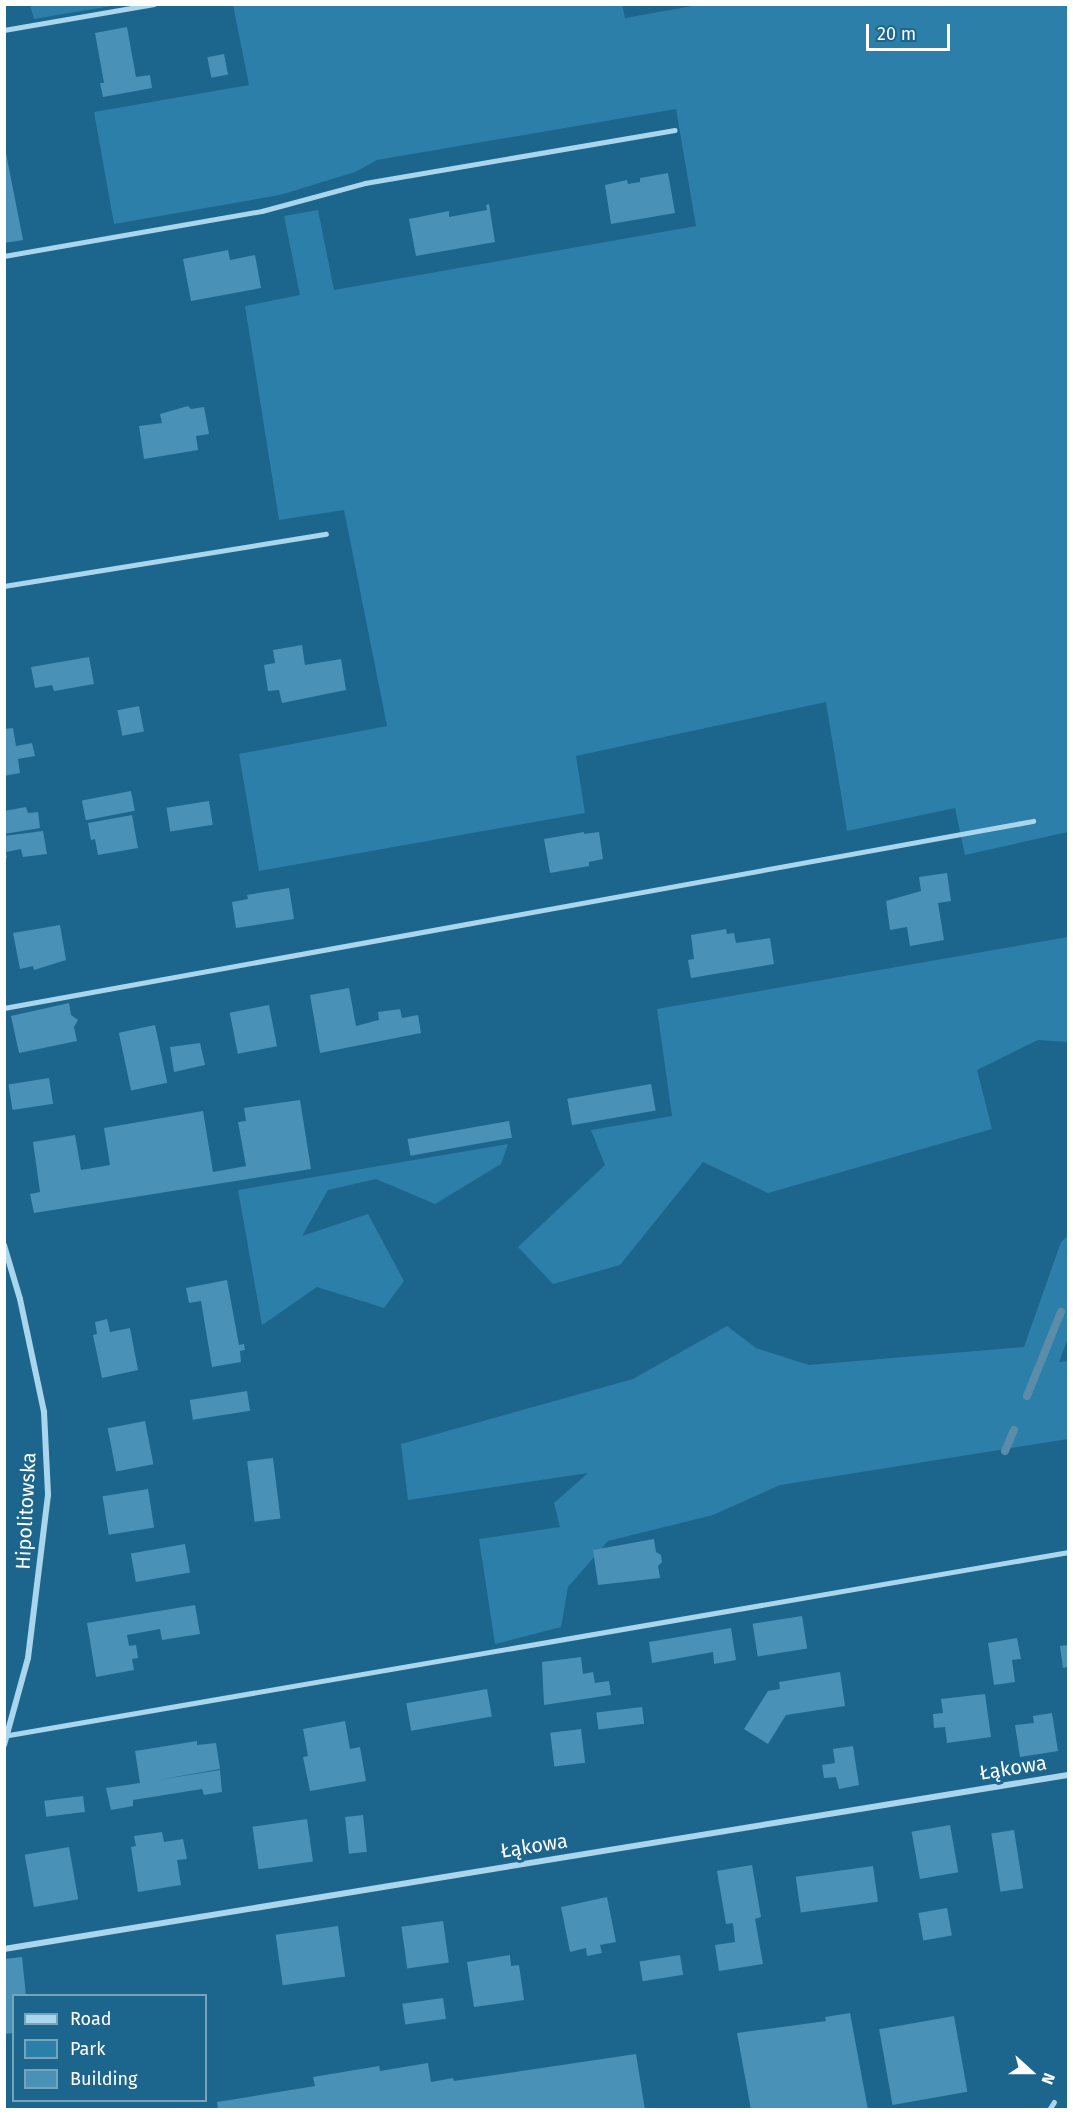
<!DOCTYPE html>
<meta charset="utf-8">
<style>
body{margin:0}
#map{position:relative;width:1073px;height:2114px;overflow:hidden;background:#1c658d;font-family:"Fira Sans",sans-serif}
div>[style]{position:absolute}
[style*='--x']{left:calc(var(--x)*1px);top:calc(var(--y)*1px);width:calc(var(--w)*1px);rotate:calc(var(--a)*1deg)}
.green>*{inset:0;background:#2c7fa9}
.stream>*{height:8px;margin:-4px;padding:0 4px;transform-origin:4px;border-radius:4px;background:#5b8ca8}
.building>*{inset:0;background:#4991b7;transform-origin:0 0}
.service>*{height:4.5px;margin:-2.25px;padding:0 2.25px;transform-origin:2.25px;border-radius:2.25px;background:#a9d6ed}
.minor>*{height:6px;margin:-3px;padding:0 3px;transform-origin:3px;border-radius:3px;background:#a9d6ed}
span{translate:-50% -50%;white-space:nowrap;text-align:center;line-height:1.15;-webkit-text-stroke:6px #1c658d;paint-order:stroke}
.street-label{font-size:20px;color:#fff}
.frame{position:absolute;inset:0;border:6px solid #fff;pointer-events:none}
.legend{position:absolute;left:12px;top:1994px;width:195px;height:108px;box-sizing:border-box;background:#1c658d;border:2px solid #77a3bb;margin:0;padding:8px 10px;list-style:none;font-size:18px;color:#fff}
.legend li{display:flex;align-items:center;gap:12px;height:30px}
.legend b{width:30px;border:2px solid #77a3bb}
.north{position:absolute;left:1001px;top:2042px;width:60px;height:60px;-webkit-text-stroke:4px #1c658d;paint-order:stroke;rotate:111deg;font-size:16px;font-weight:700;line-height:24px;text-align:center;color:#fff}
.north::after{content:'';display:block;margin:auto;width:21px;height:27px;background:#fff;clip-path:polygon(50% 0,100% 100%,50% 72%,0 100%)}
.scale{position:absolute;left:866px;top:24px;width:84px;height:27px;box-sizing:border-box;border:3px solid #fff;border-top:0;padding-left:8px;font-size:18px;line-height:21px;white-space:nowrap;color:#fff;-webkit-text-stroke:4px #1c658d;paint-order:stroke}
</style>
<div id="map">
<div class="green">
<i style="clip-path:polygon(622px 4px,625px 18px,704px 4px,1068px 5px,1068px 832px,965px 855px,955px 808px,847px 831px,826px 702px,576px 756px,585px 813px,259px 871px,239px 754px,387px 726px,344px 510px,279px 520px,245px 306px,300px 295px,284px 216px,318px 210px,334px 290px,696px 226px,676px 109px,377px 160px,355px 172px,280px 195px,114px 224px,94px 112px,249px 85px,233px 5px)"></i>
<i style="clip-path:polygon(30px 5px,30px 4px,117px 5px,34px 19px)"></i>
<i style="clip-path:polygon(1068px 937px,1068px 1042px,1038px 1040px,977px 1070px,992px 1129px,768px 1193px,703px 1162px,620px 1265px,553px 1284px,518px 1247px,605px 1165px,591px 1130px,672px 1116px,657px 1009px)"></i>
<i style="clip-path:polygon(508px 1144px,501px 1164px,435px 1204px,376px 1179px,328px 1190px,302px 1236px,368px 1214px,404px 1281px,384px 1308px,317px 1287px,262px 1325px,238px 1190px)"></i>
<i style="clip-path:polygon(1068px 1236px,1068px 1338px,1059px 1362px,1068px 1361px,1068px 1439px,780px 1485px,713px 1515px,608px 1541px,568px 1587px,561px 1627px,495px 1644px,479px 1539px,560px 1527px,554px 1503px,588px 1473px,408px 1500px,401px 1444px,633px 1379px,727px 1326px,756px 1348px,809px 1365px,1024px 1347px,1061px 1242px)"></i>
</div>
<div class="stream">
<i style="--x:1027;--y:1396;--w:91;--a:-68"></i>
<i style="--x:1005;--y:1451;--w:23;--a:-67"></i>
</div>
<div class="building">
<i style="clip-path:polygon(127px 27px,136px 77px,150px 75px,152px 88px,103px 97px,100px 83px,104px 83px,95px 33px)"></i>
<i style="left:224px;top:54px;width:21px;height:17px;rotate:79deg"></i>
<i style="clip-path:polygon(4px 143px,23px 240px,4px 243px)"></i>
<i style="clip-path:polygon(668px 173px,675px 213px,611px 224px,605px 185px,627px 180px,628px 184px,640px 182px,640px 178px)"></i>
<i style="clip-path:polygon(489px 204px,495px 242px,416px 256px,409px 219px,449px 211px,449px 217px,487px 210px,486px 205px)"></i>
<i style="clip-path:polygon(228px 250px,230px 260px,255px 255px,261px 288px,191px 301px,183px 259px)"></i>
<i style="clip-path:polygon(188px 406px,191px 409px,204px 407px,209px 434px,196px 436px,198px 450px,144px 459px,139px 426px,162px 423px,160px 414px)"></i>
<i style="clip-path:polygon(302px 645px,305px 665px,341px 659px,346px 690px,282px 703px,279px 690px,268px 691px,264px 665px,275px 663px,273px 650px)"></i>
<i style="clip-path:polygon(89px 657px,94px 684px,54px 691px,52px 685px,35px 688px,31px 667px)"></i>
<i style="left:139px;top:706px;width:26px;height:22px;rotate:79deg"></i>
<i style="clip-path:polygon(13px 728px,16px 746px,32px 743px,35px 756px,18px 759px,20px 773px,4px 776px,4px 729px)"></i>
<i style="left:131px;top:791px;width:20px;height:50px;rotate:79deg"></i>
<i style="left:209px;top:801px;width:24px;height:43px;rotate:81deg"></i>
<i style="clip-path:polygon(26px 807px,28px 813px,38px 812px,40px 828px,4px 834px,4px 811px)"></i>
<i style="clip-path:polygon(132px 815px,138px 848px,98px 855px,95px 839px,91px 840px,88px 823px)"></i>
<i style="clip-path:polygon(43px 831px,47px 854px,23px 857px,21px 849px,6px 852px,7px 858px,4px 858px,4px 836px)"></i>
<i style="clip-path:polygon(584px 832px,584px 834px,599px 832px,603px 859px,589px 862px,589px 866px,550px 873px,544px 839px)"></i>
<i style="clip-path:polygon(947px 873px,951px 901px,938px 903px,944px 940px,910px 946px,907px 927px,890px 930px,886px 901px,921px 891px,919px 877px)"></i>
<i style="clip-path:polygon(289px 888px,294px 919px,236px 928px,232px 902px,248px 899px,247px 895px)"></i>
<i style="clip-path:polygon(60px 925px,66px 960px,34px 970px,33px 966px,20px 969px,13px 933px)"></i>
<i style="clip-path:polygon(726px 929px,727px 934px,734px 933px,736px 943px,770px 938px,774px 964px,691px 978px,688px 960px,694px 959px,691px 935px)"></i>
<i style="clip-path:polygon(349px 988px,356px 1026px,379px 1020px,378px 1012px,400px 1009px,402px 1018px,418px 1015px,421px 1033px,320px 1053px,310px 995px)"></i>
<i style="clip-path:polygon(69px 1003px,71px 1015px,78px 1020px,74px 1027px,77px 1041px,19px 1053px,11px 1016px)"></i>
<i style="left:269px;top:1005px;width:42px;height:40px;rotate:79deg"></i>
<i style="left:155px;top:1025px;width:59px;height:37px;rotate:78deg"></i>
<i style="clip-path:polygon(200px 1043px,205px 1065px,174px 1072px,170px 1047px)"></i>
<i style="left:49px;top:1078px;width:26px;height:41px;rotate:81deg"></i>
<i style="left:651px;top:1084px;width:27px;height:85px;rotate:80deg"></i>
<i style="clip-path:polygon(300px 1100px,311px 1169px,34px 1213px,30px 1194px,40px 1192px,33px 1142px,75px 1135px,81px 1170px,110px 1165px,104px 1128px,203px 1111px,213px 1172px,246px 1166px,238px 1122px,246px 1121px,244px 1108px)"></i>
<i style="left:509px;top:1121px;width:17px;height:103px;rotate:80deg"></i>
<i style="clip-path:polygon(227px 1280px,239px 1345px,244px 1344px,245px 1350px,240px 1351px,241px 1362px,212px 1367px,201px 1301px,189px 1303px,186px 1288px)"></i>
<i style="clip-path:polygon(107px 1319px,110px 1332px,130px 1328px,138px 1370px,102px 1378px,93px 1335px,97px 1334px,95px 1322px)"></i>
<i style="left:247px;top:1391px;width:20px;height:58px;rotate:81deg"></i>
<i style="left:145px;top:1421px;width:44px;height:38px;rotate:79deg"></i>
<i style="left:273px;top:1458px;width:61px;height:26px;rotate:83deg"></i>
<i style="left:148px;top:1489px;width:39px;height:46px;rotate:81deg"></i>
<i style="clip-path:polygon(654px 1539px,656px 1552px,661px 1555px,662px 1562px,658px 1566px,660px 1578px,598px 1585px,593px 1550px)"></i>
<i style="left:185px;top:1544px;width:29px;height:55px;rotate:80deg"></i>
<i style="clip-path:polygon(195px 1605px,200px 1634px,162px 1640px,160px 1629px,127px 1635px,129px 1646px,136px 1645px,138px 1658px,132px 1659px,134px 1670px,96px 1677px,87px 1623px)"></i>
<i style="left:802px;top:1616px;width:33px;height:50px;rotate:81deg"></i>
<i style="clip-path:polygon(731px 1628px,736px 1660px,714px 1664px,713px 1652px,652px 1663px,649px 1642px)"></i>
<i style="clip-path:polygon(1017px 1638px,1021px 1659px,1012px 1660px,1015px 1682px,994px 1685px,988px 1643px)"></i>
<i style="clip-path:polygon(1068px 1645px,1068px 1667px,1063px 1668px,1060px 1646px)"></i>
<i style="clip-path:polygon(581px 1657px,583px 1674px,593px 1672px,595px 1683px,609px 1681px,611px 1695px,544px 1705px,542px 1662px)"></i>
<i style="clip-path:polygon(840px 1672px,845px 1706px,786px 1715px,768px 1744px,744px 1729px,768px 1691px,780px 1689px,779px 1682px)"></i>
<i style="left:487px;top:1689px;width:28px;height:82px;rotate:80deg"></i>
<i style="clip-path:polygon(985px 1694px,991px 1737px,947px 1743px,945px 1727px,934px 1728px,933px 1714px,943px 1713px,941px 1699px)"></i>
<i style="left:642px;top:1707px;width:17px;height:46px;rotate:83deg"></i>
<i style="clip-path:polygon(1052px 1713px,1058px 1751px,1020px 1757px,1015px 1725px,1034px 1723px,1033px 1716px)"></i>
<i style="clip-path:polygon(345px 1721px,350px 1749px,360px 1747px,366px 1781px,310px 1791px,303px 1757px,308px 1756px,303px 1729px)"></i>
<i style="left:581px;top:1729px;width:34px;height:31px;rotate:83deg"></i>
<i style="clip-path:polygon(197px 1741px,197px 1745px,216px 1743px,220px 1769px,158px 1780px,220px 1770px,222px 1792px,204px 1795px,202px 1789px,133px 1800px,133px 1806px,111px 1810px,106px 1788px,140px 1783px,135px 1751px)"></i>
<i style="clip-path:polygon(853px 1746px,859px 1785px,839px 1789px,836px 1777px,824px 1778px,822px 1765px,835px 1763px,833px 1749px)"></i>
<i style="left:83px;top:1796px;width:16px;height:39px;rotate:83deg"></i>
<i style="left:363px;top:1815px;width:37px;height:18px;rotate:84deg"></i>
<i style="left:307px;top:1819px;width:43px;height:55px;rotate:82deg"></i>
<i style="left:950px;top:1825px;width:48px;height:39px;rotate:80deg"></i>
<i style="left:1014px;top:1830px;width:59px;height:23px;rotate:81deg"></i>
<i style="clip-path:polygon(162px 1832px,164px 1842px,183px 1839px,187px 1859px,177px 1860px,181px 1885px,138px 1892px,131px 1847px,136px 1846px,134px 1836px)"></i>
<i style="left:69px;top:1847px;width:53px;height:45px;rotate:80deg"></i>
<i style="clip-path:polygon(752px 1865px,761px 1917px,755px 1919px,763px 1964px,719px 1971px,715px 1945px,735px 1942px,733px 1923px,726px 1924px,717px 1871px)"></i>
<i style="left:873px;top:1866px;width:36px;height:78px;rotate:82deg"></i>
<i style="clip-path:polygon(607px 1897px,616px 1942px,600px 1945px,602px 1953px,587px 1956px,586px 1948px,570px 1952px,561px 1907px)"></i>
<i style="left:947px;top:1908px;width:28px;height:29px;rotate:80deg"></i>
<i style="left:443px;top:1921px;width:42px;height:42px;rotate:82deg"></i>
<i style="left:338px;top:1926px;width:51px;height:63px;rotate:82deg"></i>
<i style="clip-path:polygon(510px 1955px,511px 1966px,519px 1965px,524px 2000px,474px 2007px,467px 1962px)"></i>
<i style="left:680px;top:1955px;width:20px;height:41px;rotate:81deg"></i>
<i style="clip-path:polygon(22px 1957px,26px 1996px,14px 1996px,14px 2033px,4px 2034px,4px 1959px)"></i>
<i style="left:443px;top:1998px;width:21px;height:41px;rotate:82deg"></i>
<i style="clip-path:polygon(850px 2013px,868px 2110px,751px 2110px,737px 2033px,826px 2021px,825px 2017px)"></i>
<i style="left:954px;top:2016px;width:77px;height:76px;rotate:80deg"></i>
<i style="clip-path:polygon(636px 2054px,645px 2110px,218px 2110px,217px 2102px,315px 2086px,313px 2077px,379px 2066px,380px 2071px,428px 2063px,431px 2082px,453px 2078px,454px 2081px)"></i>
</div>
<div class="service">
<i style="--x:4;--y:30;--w:152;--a:-9.8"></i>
<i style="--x:4;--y:256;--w:262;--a:-9.9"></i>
<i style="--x:262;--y:211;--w:107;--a:-15.2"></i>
<i style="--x:365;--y:183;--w:314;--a:-9.7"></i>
<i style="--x:4;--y:586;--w:326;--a:-9.2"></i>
<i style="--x:4;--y:1008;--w:1046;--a:-10.3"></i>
<i style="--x:9;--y:1735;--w:1075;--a:-9.8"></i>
<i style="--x:1049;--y:2110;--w:9;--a:-58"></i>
</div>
<div class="minor">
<i style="--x:4;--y:1245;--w:56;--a:73.5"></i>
<i style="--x:20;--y:1299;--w:116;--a:78"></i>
<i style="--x:44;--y:1412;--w:83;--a:87.2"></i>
<i style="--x:48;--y:1495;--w:164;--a:97"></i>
<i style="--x:28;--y:1658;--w:90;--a:105.4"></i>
<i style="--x:4;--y:1949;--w:1078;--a:-9.29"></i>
</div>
<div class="street-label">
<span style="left:26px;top:1511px;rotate:-87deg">Hipolitowska</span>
<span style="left:1013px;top:1768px;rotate:-9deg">Łąkowa</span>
<span style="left:534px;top:1846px;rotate:-9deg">Łąkowa</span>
</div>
<div class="frame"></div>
<ul class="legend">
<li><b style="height:8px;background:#a9d6ed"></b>Road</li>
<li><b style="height:16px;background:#2c7fa9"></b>Park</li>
<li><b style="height:16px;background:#4991b7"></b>Building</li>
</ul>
<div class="north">N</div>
<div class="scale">20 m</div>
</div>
